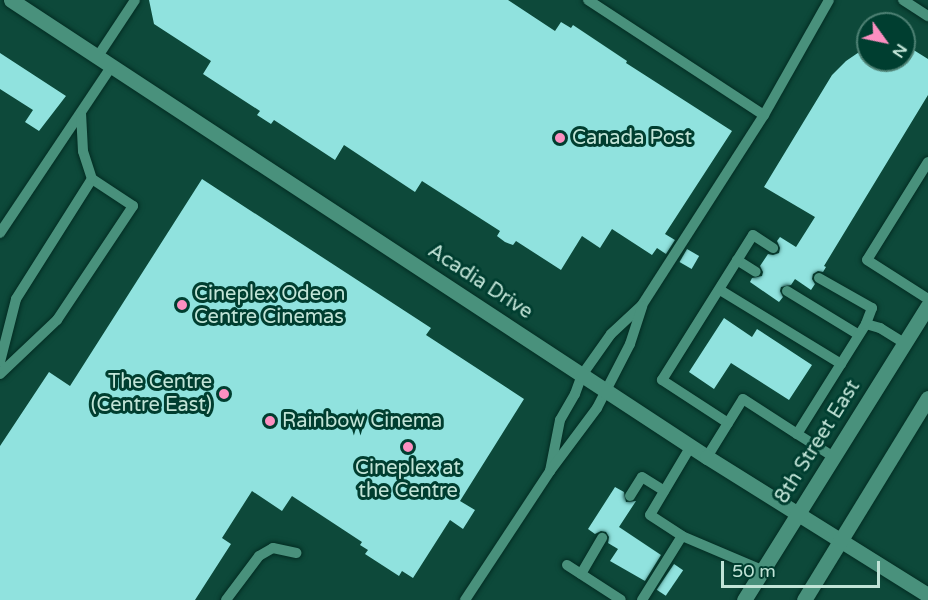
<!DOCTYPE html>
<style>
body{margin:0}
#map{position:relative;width:928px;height:600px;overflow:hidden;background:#0d493a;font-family:"Varela Round",sans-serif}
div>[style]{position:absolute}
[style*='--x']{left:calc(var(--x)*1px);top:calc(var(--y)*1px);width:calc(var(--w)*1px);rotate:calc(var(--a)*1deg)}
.building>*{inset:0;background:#90e2de;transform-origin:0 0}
.roads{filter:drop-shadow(0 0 2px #032c22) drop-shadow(0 0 2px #032c22)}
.lane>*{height:10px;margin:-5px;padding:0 5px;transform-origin:5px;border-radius:5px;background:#49917c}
.secondary>*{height:15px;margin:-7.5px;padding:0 7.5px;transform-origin:7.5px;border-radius:7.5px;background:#49917c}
.dots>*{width:16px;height:16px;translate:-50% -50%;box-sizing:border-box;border:3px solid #003e30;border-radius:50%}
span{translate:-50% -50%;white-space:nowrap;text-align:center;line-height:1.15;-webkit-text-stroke:6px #003e30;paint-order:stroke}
.poi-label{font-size:20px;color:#c1e4d7}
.left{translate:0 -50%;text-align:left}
.right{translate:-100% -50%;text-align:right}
.street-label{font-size:20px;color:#c1e4d7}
.north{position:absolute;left:856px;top:12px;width:60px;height:60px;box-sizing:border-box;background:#003e30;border:2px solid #4d8073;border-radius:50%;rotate:123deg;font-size:16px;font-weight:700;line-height:24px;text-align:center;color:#c1e4d7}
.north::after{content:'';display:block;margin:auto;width:21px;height:27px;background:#fc8fc1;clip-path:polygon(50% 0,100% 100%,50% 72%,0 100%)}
.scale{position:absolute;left:721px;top:561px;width:159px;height:27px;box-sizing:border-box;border:3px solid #c1e4d7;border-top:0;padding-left:8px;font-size:18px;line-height:21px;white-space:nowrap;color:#c1e4d7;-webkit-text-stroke:4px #003e30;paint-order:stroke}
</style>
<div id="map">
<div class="building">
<i style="clip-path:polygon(149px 0,508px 0,555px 31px,561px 22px,571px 28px,573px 25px,627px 61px,626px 63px,732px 131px,665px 234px,675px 240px,666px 254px,657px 248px,652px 255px,612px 229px,600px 248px,582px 236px,561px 270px,516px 241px,513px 245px,505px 242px,497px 236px,500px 231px,422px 181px,415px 192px,344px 145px,335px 160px,274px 120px,271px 124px,257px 115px,260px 111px,203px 74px,211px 61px,154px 24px)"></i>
<i style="clip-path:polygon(904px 44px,928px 59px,928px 95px,824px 266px,826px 267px,823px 272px,818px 271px,813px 274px,812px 279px,815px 284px,811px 290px,795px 279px,791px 285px,781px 287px,780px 291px,783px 297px,779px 302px,750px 282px,752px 278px,762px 276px,763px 272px,760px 266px,768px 254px,773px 255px,779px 253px,780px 248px,777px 241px,780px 237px,796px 247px,815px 217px,764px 187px,832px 75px,846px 61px,868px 46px,868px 60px,904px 60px)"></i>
<i style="clip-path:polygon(0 53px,66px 96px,39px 131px,25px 122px,33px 110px,0 89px)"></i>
<i style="clip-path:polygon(202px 179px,431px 328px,426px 335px,524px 399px,460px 501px,475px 510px,463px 529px,450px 520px,413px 578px,402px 571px,399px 576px,365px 554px,368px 550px,360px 545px,362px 542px,292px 496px,282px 511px,252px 491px,222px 538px,231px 544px,195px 600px,0 600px,0 446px,49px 372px,70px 386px)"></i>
<i style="left:687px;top:249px;width:14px;height:15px;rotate:30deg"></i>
<i style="clip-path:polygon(724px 318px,752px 337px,757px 329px,812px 365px,789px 400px,731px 363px,714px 389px,689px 372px)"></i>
<i style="clip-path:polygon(615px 487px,624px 492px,626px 502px,636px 501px,619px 527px,661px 555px,645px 581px,610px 561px,618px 549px,608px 543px,609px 537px,606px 532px,601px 531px,595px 534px,588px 529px)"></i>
<i style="left:674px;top:564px;width:11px;height:31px;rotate:34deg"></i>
</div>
<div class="roads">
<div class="lane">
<i style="--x:588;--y:0;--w:210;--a:33.2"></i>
<i style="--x:903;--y:0;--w:30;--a:33"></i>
<i style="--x:98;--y:56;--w:67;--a:-56.5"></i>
<i style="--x:928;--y:162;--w:115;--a:121.9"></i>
<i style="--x:867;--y:260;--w:72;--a:32.6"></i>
<i style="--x:0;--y:233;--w:201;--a:-56.2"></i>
<i style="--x:737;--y:260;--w:22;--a:32"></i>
<i style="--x:819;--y:278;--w:61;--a:29.5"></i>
<i style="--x:872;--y:308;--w:17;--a:111"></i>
<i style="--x:720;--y:290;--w:142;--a:31.4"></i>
<i style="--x:787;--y:291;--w:84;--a:31.4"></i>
<i style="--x:0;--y:362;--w:65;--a:-75.7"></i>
<i style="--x:16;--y:299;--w:142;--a:-57.7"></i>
<i style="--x:0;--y:374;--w:79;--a:-43.5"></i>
<i style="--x:57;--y:320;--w:137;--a:-56.3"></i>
<i style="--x:133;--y:206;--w:49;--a:-146.6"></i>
<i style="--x:92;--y:179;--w:29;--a:-108"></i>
<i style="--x:83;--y:151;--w:37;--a:-93"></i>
<i style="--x:728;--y:423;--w:79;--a:-146.9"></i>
<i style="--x:662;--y:380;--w:171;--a:-57.9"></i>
<i style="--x:753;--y:235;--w:24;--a:33"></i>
<i style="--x:797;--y:434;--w:44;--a:31.9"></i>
<i style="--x:691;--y:446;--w:80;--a:120.7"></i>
<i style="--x:650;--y:515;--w:38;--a:33"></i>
<i style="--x:682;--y:536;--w:87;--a:23"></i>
<i style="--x:707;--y:457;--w:68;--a:-58.2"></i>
<i style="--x:743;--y:399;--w:64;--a:32.9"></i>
<i style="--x:797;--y:434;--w:130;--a:-57.9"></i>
<i style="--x:866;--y:324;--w:15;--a:16"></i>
<i style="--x:880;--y:328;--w:28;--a:32"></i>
<i style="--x:550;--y:471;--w:52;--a:-78.9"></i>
<i style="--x:560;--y:420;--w:30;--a:-60"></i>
<i style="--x:575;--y:394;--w:20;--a:-70"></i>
<i style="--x:582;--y:375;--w:50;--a:-54.7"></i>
<i style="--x:611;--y:334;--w:42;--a:-43.1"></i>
<i style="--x:642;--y:305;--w:226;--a:-57.3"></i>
<i style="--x:764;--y:115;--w:132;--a:-60.5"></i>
<i style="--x:630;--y:496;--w:22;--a:-58"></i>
<i style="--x:642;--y:477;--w:26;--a:32"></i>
<i style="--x:567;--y:565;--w:64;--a:32.9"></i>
<i style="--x:581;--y:574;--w:42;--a:-59.7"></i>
<i style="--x:226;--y:600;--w:55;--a:-53.1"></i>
<i style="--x:259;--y:556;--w:16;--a:-30"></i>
<i style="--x:273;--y:548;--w:24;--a:12"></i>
<i style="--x:465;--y:600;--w:154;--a:-56.6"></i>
<i style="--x:550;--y:471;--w:79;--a:-53.3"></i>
<i style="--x:597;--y:408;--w:72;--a:-62.7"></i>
<i style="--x:630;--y:344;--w:40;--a:-72"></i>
<i style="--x:642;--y:600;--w:75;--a:-58"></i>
</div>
<div class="secondary">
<i style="--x:11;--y:0;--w:833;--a:33.29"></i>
<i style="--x:707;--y:457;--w:261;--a:32"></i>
<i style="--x:744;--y:600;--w:347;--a:-58"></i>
<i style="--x:804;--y:600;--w:237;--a:-58.5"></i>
</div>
</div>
<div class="dots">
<i style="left:560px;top:138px;background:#fc8fc1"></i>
<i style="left:182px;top:305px;background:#fc8fc1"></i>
<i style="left:224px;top:394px;background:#fc8fc1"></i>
<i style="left:270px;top:421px;background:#fc8fc1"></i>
<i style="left:408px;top:447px;background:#fc8fc1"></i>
</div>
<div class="poi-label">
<span class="left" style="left:572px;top:138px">Canada Post</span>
<span class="left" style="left:194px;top:306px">Cineplex Odeon<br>Centre Cinemas</span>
<span class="right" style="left:212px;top:394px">The Centre<br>(Centre East)</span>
<span class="left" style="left:282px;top:421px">Rainbow Cinema</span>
<span style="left:408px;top:480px">Cineplex at<br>the Centre</span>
</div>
<div class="street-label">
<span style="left:480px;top:282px;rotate:33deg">Acadia Drive</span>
<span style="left:818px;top:442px;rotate:-58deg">8th Street East</span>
</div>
<div class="north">N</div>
<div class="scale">50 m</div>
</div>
